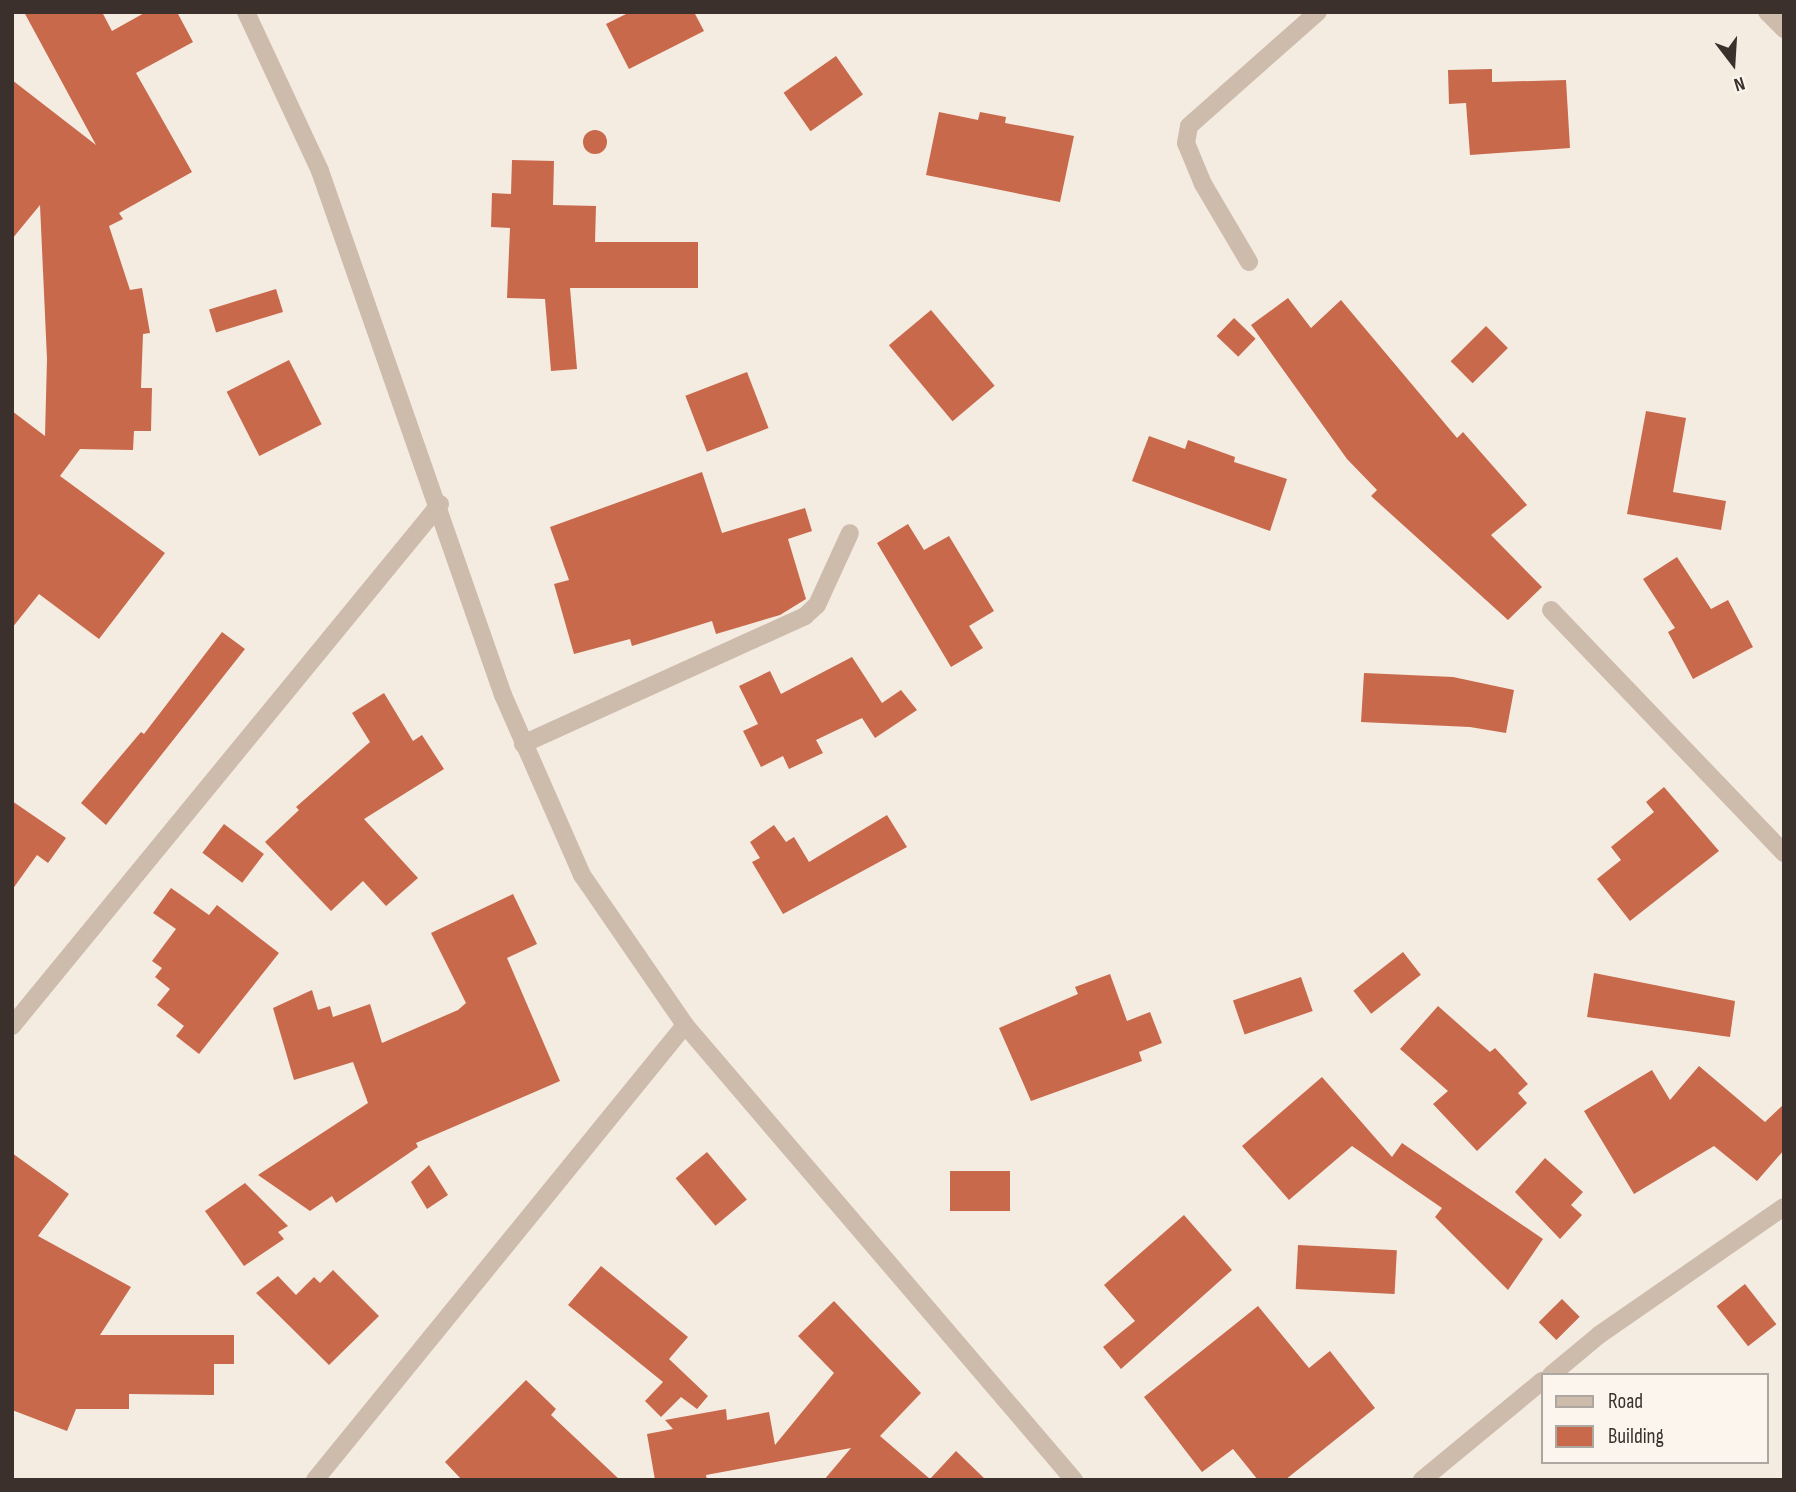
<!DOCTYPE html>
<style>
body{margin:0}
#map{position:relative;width:1796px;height:1492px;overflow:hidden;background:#f4ebe1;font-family:"Sofia Sans Condensed",sans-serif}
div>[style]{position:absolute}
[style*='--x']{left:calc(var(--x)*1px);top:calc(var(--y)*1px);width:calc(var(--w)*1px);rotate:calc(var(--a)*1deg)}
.building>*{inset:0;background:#c8694b;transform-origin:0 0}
.round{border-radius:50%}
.minor>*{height:18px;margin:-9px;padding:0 9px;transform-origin:9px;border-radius:9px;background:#cdbbac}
span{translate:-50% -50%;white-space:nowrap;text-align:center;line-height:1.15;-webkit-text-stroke:5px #fbf5ee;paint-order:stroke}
.frame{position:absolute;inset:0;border:14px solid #3b302b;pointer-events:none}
.legend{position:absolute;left:1541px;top:1373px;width:228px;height:91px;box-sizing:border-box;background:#fbf5ee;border:2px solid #aea6a0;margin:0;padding:9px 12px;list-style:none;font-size:21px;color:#3b302b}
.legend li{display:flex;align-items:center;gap:14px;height:35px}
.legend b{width:35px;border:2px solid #aea6a0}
.north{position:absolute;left:1698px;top:28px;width:70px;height:70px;-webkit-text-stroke:5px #fbf5ee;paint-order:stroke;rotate:163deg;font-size:19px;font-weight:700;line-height:28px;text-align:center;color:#3b302b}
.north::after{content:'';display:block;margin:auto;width:24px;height:32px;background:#3b302b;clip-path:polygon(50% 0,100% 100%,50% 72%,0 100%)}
</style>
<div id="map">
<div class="building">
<i style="clip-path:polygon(24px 12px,102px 12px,112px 31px,146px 12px,177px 12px,193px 42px,136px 73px,192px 172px,119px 213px,123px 219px,109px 226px,130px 290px,142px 288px,150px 333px,143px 334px,141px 388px,152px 388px,151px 431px,134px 431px,133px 450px,80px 449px,60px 476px,165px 553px,99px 639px,39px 594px,12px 628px,12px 411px,45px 436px,47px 359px,40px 205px,12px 239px,12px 80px,96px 145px)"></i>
<i style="clip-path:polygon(630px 12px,694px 12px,704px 31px,629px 69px,606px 24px)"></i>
<i style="left:836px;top:56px;width:47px;height:64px;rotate:55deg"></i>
<i style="clip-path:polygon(1492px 69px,1492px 82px,1566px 80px,1570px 148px,1470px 155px,1466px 103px,1449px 104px,1448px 70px)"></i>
<i style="clip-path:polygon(939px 112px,978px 120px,980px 112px,1006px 117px,1005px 123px,1074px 136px,1060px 202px,926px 175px)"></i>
<i class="round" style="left:583px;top:130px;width:24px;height:24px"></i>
<i style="clip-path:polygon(512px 160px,554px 161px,553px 205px,596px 206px,595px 242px,698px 242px,698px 288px,570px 288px,577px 369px,551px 371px,545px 299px,507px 298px,510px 228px,491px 227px,492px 193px,511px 194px)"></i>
<i style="left:276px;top:289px;width:24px;height:70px;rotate:73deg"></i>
<i style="clip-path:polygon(1288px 298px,1311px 328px,1341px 300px,1457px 438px,1463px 432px,1527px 505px,1491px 535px,1542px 587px,1508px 620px,1371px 496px,1377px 490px,1347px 459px,1251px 325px)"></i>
<i style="left:931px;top:310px;width:99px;height:55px;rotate:50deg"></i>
<i style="left:1234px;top:318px;width:30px;height:25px;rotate:44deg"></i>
<i style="left:1486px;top:326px;width:31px;height:50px;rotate:45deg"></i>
<i style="left:289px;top:360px;width:72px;height:70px;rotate:63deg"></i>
<i style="left:747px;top:372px;width:60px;height:66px;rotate:69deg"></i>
<i style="clip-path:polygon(1646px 411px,1686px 418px,1673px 492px,1726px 501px,1721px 530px,1627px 514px)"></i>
<i style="clip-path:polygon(1149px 436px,1185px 449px,1188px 440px,1235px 457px,1234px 462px,1287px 479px,1270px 531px,1132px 481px)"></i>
<i style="clip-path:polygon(702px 472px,722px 533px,805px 508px,812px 531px,788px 539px,806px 599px,780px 615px,716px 634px,712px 621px,632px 646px,630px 639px,574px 654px,554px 584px,569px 580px,550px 527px)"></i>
<i style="clip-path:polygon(908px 524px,924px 550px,949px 536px,994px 611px,969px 626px,983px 648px,951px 667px,877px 543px)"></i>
<i style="clip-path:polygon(1677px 557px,1711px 609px,1728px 600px,1753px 647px,1693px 679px,1668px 632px,1675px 628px,1643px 579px)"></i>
<i style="clip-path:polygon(222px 632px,245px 649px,106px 825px,81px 803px,141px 732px,144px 734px)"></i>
<i style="clip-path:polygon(852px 657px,882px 703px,901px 690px,917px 710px,875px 738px,862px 718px,816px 740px,823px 753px,789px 769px,783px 756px,761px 767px,743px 731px,758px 724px,739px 686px,770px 671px,781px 694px)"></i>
<i style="clip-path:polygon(1364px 673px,1453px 677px,1514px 690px,1506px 733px,1470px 727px,1361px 722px)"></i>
<i style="clip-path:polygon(384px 693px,413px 741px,422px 735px,444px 769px,364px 819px,418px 878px,386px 906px,363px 881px,331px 911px,265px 842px,299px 810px,296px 807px,370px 742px,352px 713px)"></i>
<i style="clip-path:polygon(1664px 787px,1719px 851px,1630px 921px,1597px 879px,1621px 860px,1611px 847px,1654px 812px,1646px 802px)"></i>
<i style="clip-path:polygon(12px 801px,66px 838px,48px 863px,37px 855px,12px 890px)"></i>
<i style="clip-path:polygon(887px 815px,907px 847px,783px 914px,752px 862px,760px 858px,750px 842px,774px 825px,786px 842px,794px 837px,809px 862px)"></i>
<i style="left:224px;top:824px;width:50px;height:36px;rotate:37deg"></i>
<i style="clip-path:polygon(171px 888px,209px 915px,217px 905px,279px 953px,199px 1054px,176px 1036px,184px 1026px,157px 1005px,170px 989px,155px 977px,162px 968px,152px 961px,176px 929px,153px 913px)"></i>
<i style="clip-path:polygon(513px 894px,537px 944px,507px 958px,560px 1081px,416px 1143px,418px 1147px,336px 1203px,332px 1196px,310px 1211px,258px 1175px,368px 1103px,353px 1062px,294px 1080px,273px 1008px,312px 990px,318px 1010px,330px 1006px,333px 1017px,370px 1004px,382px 1043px,458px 1010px,466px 1003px,431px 933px)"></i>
<i style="left:1403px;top:952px;width:29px;height:63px;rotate:52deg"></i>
<i style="clip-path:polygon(1594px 973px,1735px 1001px,1730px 1037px,1587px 1017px)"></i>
<i style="clip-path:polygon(1110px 974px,1127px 1021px,1150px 1012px,1162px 1043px,1139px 1052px,1142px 1061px,1031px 1101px,999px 1028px,1078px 994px,1075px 987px)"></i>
<i style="left:1301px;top:977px;width:36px;height:72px;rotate:71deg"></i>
<i style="clip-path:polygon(1438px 1006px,1490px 1052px,1495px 1048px,1528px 1084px,1518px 1093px,1527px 1103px,1477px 1151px,1433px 1104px,1448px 1091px,1400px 1049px)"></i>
<i style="clip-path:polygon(1699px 1066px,1765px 1122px,1784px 1104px,1784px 1150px,1757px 1181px,1714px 1146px,1634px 1194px,1584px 1111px,1652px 1070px,1670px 1100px)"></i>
<i style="clip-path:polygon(1322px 1077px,1392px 1157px,1402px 1143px,1543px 1239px,1508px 1290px,1435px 1217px,1442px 1208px,1352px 1146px,1289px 1200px,1242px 1146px)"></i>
<i style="left:707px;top:1152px;width:62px;height:41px;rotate:50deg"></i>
<i style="clip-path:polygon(12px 1153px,69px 1194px,38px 1236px,131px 1287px,100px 1335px,234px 1335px,234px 1364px,214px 1364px,214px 1395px,129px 1394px,129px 1409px,76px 1409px,67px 1431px,12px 1410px)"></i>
<i style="clip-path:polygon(1545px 1158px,1583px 1192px,1571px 1205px,1582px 1215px,1560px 1239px,1515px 1192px)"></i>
<i style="clip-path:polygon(429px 1165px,448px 1195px,427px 1209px,411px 1182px)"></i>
<i style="left:950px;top:1171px;width:60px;height:40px"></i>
<i style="clip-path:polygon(245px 1183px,288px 1226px,278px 1232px,284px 1239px,244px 1266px,205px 1211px)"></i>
<i style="clip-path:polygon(1184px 1215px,1232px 1270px,1121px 1369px,1103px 1347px,1135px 1321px,1104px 1285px)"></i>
<i style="left:1298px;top:1245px;width:99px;height:44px;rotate:3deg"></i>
<i style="clip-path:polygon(601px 1266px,688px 1337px,669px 1359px,708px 1396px,697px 1409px,681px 1397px,661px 1417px,645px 1401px,663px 1382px,568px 1305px)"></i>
<i style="clip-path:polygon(333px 1270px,379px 1316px,329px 1365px,256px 1293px,278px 1276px,296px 1295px,314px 1277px,320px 1283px)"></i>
<i style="left:1745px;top:1284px;width:51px;height:36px;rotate:52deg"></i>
<i style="left:1562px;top:1299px;width:25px;height:33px;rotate:45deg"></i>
<i style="clip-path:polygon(834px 1301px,921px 1393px,880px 1436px,930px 1479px,956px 1451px,986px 1480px,824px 1480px,851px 1448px,706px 1475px,707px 1480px,655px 1480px,647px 1434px,673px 1429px,665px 1420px,726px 1409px,727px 1420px,769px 1412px,775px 1445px,834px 1373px,798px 1336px)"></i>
<i style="clip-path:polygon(1258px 1306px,1309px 1368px,1330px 1351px,1375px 1408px,1285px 1480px,1258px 1480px,1233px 1449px,1202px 1472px,1144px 1397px)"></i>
<i style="clip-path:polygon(526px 1380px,556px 1409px,551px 1415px,620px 1480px,462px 1480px,445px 1462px)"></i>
</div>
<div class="minor">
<i style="--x:246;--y:12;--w:175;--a:65"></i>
<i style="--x:320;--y:171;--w:555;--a:70.75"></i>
<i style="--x:503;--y:695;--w:197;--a:66.3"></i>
<i style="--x:582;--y:875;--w:182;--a:55.5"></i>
<i style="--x:685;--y:1025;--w:599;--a:49.47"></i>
<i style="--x:1767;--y:12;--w:24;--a:45"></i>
<i style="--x:1249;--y:262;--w:91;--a:-120.5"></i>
<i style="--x:1203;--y:184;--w:44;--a:-112.5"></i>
<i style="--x:1186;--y:143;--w:17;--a:-80"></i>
<i style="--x:1189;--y:126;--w:172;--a:-41.5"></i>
<i style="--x:1551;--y:610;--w:337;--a:46.2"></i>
<i style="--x:523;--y:744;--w:310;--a:-24.4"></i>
<i style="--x:805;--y:616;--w:16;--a:-43"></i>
<i style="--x:817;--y:605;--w:79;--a:-65.4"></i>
<i style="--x:12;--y:1026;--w:675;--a:-50.65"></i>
<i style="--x:1551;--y:1375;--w:62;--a:-39.8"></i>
<i style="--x:1599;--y:1335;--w:225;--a:-34.7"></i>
<i style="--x:315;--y:1480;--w:586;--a:-50.88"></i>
<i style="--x:1422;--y:1480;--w:156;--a:-39.5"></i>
</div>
<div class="frame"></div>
<ul class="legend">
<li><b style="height:9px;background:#cdbbac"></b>Road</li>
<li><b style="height:19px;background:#c8694b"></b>Building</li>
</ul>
<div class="north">N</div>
</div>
